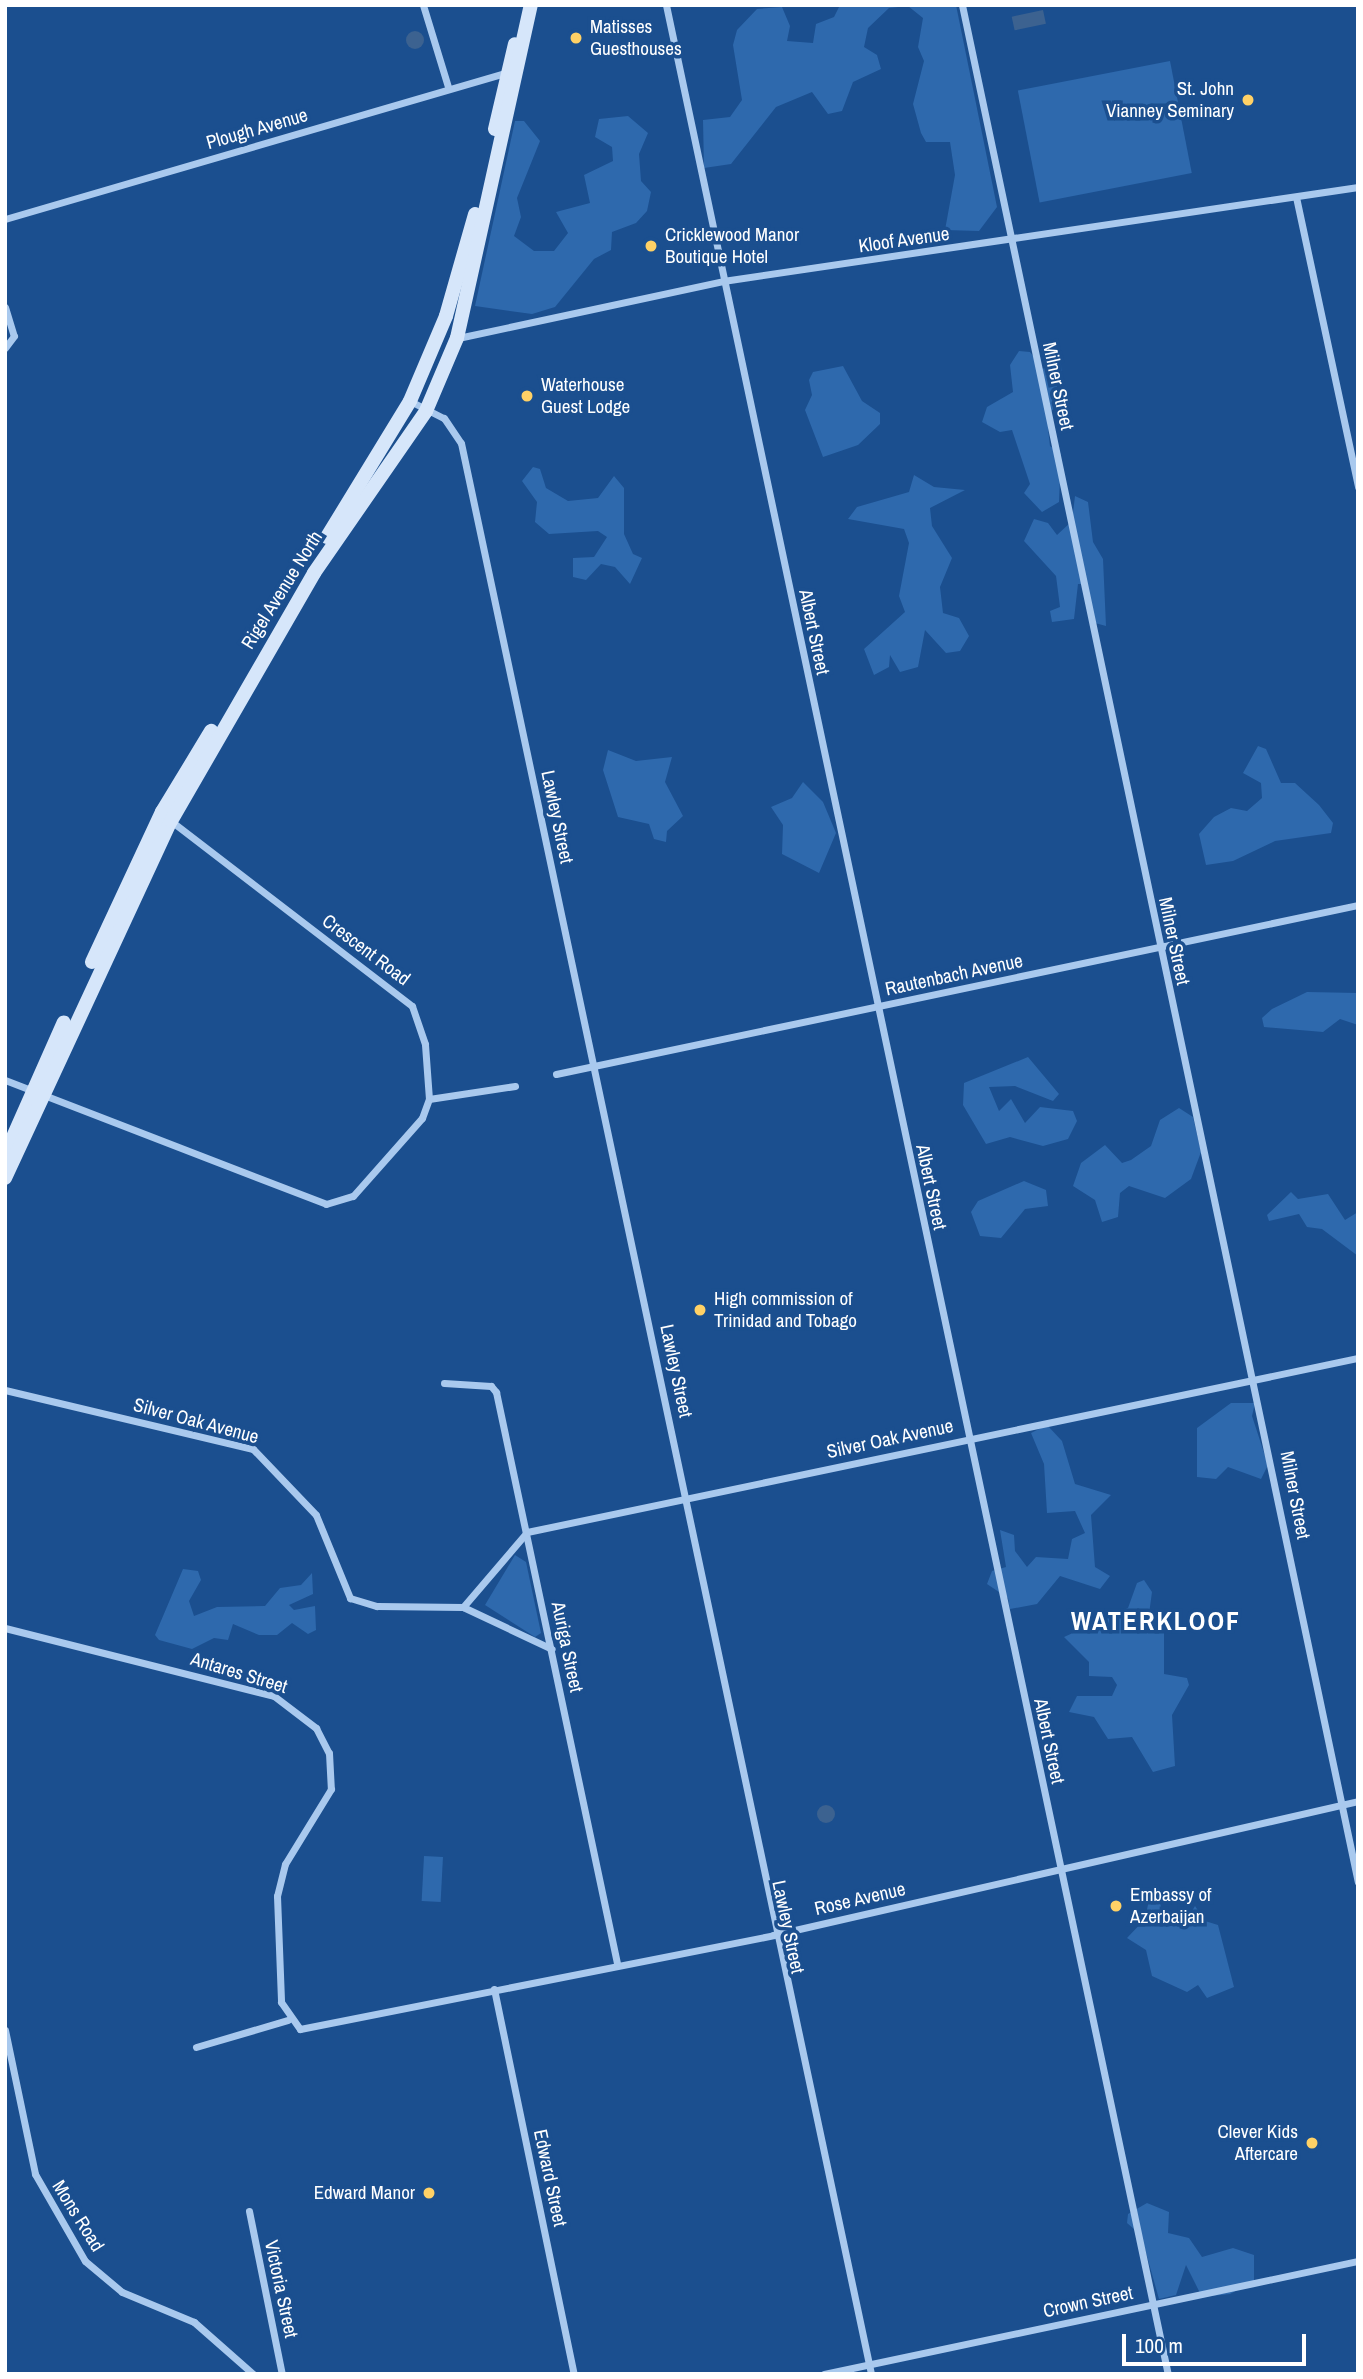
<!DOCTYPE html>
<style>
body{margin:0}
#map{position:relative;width:1363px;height:2379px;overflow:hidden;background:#1b4f8f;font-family:"Archivo Narrow",sans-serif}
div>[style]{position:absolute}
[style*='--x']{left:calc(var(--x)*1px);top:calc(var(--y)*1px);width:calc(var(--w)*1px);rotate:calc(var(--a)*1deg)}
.green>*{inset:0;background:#2e69ad;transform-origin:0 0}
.water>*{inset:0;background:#3c6290;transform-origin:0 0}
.round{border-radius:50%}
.street>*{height:7px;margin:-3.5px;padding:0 3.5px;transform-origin:3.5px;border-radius:3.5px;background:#a9c9ee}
.secondary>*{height:14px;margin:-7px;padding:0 7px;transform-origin:7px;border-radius:7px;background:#d6e6fa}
.dots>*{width:19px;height:19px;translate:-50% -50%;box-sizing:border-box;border:4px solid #1b4f8f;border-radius:50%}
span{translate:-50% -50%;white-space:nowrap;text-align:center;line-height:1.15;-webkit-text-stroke:7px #1b4f8f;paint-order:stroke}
.poi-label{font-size:19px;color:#fff}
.left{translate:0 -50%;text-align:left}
.right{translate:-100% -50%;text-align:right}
.street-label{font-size:19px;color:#fff}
.district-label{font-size:26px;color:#fff;font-weight:700;letter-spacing:2px}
.frame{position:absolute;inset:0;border:7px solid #fff;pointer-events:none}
.scale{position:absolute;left:1122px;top:2334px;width:184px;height:32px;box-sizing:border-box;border:4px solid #fff;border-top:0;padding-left:9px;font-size:21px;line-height:24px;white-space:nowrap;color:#fff;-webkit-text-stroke:5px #1b4f8f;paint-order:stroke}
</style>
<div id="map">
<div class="green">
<i style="clip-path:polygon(840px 5px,956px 5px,997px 207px,979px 231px,945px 230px,955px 175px,950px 142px,926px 142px,921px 133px,913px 104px,924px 61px,918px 47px,923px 18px,908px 6px,889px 8px,868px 28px,864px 47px,877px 55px,881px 69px,853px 82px,842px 111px,828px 114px,812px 92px,776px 107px,731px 164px,704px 168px,703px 120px,730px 117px,742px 100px,733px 45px,737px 30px,757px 9px,782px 7px,790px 26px,787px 41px,813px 43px,816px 24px,834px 17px)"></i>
<i style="left:1170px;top:61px;width:114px;height:155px;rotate:79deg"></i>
<i style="clip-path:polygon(628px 116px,648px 133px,639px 154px,641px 181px,651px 192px,647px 211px,636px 223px,612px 232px,611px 250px,594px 259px,555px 307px,532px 314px,475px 306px,515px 121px,524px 121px,540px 141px,517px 198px,521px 217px,514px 236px,534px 251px,554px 251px,568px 233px,556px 212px,590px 203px,584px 175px,613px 161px,612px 147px,595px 137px,599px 119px)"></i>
<i style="clip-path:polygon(1019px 351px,1030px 352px,1043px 369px,1054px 359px,1061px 364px,1063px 405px,1052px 410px,1048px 429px,1050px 446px,1061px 454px,1059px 502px,1042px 512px,1024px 493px,1030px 484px,1012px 430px,1000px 432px,982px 422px,987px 407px,1013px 392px,1010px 365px)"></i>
<i style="clip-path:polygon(843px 366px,862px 401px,880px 413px,880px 424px,858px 445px,823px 457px,805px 410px,812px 395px,809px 380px,813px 372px)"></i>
<i style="clip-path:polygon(533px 467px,540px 469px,546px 488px,568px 501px,598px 498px,614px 476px,624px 488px,624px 534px,633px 554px,642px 558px,630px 584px,615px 567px,601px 564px,586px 580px,573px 577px,573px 558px,594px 557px,607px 537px,598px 531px,549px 534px,535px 522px,537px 502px,522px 481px)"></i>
<i style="clip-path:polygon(914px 475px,934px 487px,965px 490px,930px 508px,932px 526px,952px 558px,940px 587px,943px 613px,959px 618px,969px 636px,960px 651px,946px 653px,925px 630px,918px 667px,900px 672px,890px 655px,889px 667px,874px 675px,864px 649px,905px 612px,899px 596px,909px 543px,904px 529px,848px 519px,857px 507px,909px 492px)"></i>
<i style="clip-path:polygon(1075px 496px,1088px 502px,1093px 542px,1103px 559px,1106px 626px,1095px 623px,1086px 584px,1078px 584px,1074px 619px,1052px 622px,1050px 611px,1060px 607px,1056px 576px,1024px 541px,1034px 519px,1048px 523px,1057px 535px,1072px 521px)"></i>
<i style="clip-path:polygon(1258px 746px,1266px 749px,1281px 783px,1295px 783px,1319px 805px,1333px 823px,1331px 833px,1275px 841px,1233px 861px,1206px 865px,1199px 834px,1214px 817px,1231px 808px,1247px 811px,1262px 798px,1261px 783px,1243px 773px)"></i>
<i style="clip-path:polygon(608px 750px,636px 761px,672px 757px,665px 782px,683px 816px,667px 831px,666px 842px,654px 839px,649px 824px,618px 817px,603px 770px)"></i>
<i style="clip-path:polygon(803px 782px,823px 802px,836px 833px,819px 873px,782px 854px,783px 825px,771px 807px,792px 798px)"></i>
<i style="clip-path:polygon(1307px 992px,1358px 993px,1358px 1025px,1340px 1019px,1323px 1032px,1264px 1027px,1262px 1018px,1272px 1009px)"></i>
<i style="clip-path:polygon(1028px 1057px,1059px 1094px,1053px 1101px,1015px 1086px,989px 1087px,999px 1111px,1011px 1099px,1025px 1123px,1040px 1107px,1073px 1111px,1077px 1121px,1068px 1139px,1043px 1146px,1010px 1137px,986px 1144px,963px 1105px,964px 1083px)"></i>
<i style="clip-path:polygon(1179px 1108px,1193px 1117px,1201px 1152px,1191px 1179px,1165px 1198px,1129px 1186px,1120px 1193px,1118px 1217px,1102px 1222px,1095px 1200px,1073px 1186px,1081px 1163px,1105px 1145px,1122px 1163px,1131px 1160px,1151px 1146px,1160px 1120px)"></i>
<i style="clip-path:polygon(1024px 1181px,1046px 1190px,1048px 1206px,1025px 1209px,1001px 1238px,980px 1236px,971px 1212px,978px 1201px)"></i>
<i style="clip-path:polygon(1291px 1192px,1298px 1199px,1328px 1194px,1345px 1220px,1358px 1212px,1358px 1256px,1322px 1229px,1307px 1227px,1299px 1214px,1269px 1221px,1267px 1215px)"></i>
<i style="clip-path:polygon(1231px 1403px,1255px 1403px,1252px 1416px,1268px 1465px,1261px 1479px,1228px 1467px,1216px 1479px,1197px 1477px,1197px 1428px)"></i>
<i style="clip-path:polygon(1047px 1425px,1062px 1441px,1075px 1484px,1111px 1495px,1091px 1515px,1095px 1567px,1110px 1576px,1100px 1589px,1060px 1576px,1037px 1604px,1010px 1609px,1008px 1598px,987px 1584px,992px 1571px,1006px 1567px,1000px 1530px,1014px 1535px,1015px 1551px,1027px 1567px,1036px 1557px,1068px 1559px,1072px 1539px,1085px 1533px,1075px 1511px,1047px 1513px,1044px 1464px,1031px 1433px)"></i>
<i style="clip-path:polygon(515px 1555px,526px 1562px,541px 1633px,535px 1637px,485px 1605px)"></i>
<i style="clip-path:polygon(183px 1569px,198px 1571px,201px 1580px,189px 1601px,194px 1616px,217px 1607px,265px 1606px,280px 1588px,301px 1585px,312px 1573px,313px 1594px,289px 1605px,294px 1610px,315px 1606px,316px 1630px,308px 1634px,292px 1623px,277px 1635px,259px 1635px,233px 1624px,228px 1640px,214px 1638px,192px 1649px,159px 1640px,155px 1635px)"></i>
<i style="clip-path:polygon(1144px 1580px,1152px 1592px,1149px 1614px,1164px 1627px,1164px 1674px,1187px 1678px,1189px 1685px,1172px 1715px,1175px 1766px,1153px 1772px,1132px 1737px,1108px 1739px,1094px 1717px,1069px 1712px,1077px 1696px,1112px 1696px,1117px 1685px,1112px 1677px,1089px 1676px,1089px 1662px,1064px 1637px,1128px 1608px,1137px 1583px)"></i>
<i style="left:424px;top:1856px;width:19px;height:45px;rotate:3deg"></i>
<i style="clip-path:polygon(1150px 1895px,1160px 1903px,1166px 1927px,1185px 1923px,1195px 1906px,1205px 1921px,1218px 1925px,1234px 1987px,1207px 1998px,1198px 1985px,1187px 1992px,1152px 1976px,1146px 1950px,1127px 1938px,1145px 1919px)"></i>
<i style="clip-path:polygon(1147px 2203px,1169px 2212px,1168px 2233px,1189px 2238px,1202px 2257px,1233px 2248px,1254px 2255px,1254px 2281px,1230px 2294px,1202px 2297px,1186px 2265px,1176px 2295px,1159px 2299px,1141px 2235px,1127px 2223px,1128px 2214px)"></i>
</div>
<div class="water">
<i style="left:1043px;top:10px;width:14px;height:32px;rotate:78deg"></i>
<i class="round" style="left:406px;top:31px;width:18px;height:18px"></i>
<i class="round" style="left:817px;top:1805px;width:18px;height:18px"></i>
</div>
<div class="street">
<i style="--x:423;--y:5;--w:86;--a:73"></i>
<i style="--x:666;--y:5;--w:2422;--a:78.04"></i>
<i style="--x:962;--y:5;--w:1918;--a:78.09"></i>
<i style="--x:1296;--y:197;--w:297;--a:77.9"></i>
<i style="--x:5;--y:219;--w:524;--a:-16.29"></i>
<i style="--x:5;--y:307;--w:30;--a:73"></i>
<i style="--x:14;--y:336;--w:15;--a:127"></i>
<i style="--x:458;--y:338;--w:271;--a:-12.1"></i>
<i style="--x:723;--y:281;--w:642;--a:-8.42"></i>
<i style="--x:410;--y:401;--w:38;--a:27"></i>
<i style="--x:444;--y:418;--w:30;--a:56"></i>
<i style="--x:461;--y:443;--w:1974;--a:78.01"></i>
<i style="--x:556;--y:1074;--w:820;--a:-11.9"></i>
<i style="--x:5;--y:1080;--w:344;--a:21.1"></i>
<i style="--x:326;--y:1204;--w:28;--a:-17"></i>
<i style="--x:353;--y:1196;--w:104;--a:-48.5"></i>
<i style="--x:422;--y:1118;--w:20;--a:-70"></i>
<i style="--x:429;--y:1099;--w:55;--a:-94.2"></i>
<i style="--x:425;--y:1044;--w:40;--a:-108.9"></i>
<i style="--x:412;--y:1006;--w:305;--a:-142.5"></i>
<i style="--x:429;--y:1099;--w:87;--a:-8.6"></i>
<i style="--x:444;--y:1383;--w:47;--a:3.7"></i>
<i style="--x:491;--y:1386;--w:8;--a:50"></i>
<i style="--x:496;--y:1392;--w:584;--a:78.04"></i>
<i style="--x:5;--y:1390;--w:255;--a:13.4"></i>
<i style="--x:253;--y:1449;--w:91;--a:46.3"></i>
<i style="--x:316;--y:1515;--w:90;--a:67.7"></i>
<i style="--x:350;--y:1598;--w:28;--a:17"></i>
<i style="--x:377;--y:1606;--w:86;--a:0.7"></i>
<i style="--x:463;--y:1607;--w:99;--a:-49.5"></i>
<i style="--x:527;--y:1532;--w:849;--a:-11.83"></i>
<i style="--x:463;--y:1607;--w:98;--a:25.3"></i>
<i style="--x:5;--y:1628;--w:277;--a:14.2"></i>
<i style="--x:274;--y:1696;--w:53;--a:37.3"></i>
<i style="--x:316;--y:1728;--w:28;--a:63"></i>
<i style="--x:329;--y:1753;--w:36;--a:87"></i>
<i style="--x:331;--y:1789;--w:88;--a:121.5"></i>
<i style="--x:285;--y:1864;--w:33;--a:104"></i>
<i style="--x:277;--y:1896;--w:106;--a:87.8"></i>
<i style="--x:281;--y:2002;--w:33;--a:55"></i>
<i style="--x:300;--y:2029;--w:482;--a:-11.2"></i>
<i style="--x:773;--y:1935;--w:600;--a:-12.9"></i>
<i style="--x:494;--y:1989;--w:393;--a:78.3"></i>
<i style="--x:5;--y:2030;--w:147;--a:78.2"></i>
<i style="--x:35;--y:2174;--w:100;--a:60.1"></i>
<i style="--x:85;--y:2261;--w:48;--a:40"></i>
<i style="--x:122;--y:2292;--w:78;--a:22.6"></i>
<i style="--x:194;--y:2322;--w:79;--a:41.4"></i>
<i style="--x:196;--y:2047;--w:96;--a:-16.4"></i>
<i style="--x:249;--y:2211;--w:166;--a:78.6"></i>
<i style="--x:824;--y:2374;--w:546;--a:-11.95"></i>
</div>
<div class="secondary">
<i style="--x:495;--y:129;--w:87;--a:-76.8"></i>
<i style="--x:327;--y:537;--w:159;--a:-58.6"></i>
<i style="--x:410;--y:401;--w:92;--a:-67"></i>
<i style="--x:446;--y:316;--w:106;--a:-74.1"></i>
<i style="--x:92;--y:962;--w:166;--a:-65"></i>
<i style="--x:162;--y:812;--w:95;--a:-58.8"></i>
<i style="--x:5;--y:1155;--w:145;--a:-66.1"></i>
<i style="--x:5;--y:1178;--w:394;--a:-65.1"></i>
<i style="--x:171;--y:821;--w:286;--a:-60"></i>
<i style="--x:314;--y:573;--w:197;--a:-55.3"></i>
<i style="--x:426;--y:411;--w:79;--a:-67"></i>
<i style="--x:457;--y:338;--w:341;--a:-77.5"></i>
</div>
<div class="dots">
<i style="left:576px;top:38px;background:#ffd166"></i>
<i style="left:1248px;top:100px;background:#ffd166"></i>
<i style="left:651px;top:246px;background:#ffd166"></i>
<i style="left:527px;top:396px;background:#ffd166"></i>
<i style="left:700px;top:1310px;background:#ffd166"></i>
<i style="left:1116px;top:1906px;background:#ffd166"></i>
<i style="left:1312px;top:2143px;background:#ffd166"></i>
<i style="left:429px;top:2193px;background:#ffd166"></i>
</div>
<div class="poi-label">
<span class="left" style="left:590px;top:38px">Matisses<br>Guesthouses</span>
<span class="right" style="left:1234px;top:100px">St. John<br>Vianney Seminary</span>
<span class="left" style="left:665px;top:246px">Cricklewood Manor<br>Boutique Hotel</span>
<span class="left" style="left:541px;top:396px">Waterhouse<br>Guest Lodge</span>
<span class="left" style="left:714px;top:1310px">High commission of<br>Trinidad and Tobago</span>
<span class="left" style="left:1130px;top:1906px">Embassy of<br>Azerbaijan</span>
<span class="right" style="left:1298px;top:2143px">Clever Kids<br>Aftercare</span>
<span class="right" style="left:415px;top:2193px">Edward Manor</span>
</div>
<div class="street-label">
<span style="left:257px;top:129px;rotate:-16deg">Plough Avenue</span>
<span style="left:904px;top:240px;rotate:-8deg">Kloof Avenue</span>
<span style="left:1058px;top:386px;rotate:78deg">Milner Street</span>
<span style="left:282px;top:590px;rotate:-58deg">Rigel Avenue North</span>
<span style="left:814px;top:632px;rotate:78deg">Albert Street</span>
<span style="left:557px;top:817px;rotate:78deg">Lawley Street</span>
<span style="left:1174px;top:941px;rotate:78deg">Milner Street</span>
<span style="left:366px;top:950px;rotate:37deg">Crescent Road</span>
<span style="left:954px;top:975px;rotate:-12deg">Rautenbach Avenue</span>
<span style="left:931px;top:1187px;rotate:78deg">Albert Street</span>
<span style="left:676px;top:1371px;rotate:78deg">Lawley Street</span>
<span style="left:196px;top:1421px;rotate:15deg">Silver Oak Avenue</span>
<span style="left:890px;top:1439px;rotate:-12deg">Silver Oak Avenue</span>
<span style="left:1295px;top:1495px;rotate:79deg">Milner Street</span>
<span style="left:567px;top:1647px;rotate:78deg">Auriga Street</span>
<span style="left:239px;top:1673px;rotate:17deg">Antares Street</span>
<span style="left:1049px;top:1741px;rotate:78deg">Albert Street</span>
<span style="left:860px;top:1899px;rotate:-13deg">Rose Avenue</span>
<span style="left:788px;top:1927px;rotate:78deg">Lawley Street</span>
<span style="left:550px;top:2178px;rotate:78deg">Edward Street</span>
<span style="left:78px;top:2216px;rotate:58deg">Mons Road</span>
<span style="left:281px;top:2289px;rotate:78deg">Victoria Street</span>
<span style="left:1088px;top:2302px;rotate:-12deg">Crown Street</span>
</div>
<div class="district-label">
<span style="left:1156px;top:1621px">WATERKLOOF</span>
</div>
<div class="frame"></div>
<div class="scale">100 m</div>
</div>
